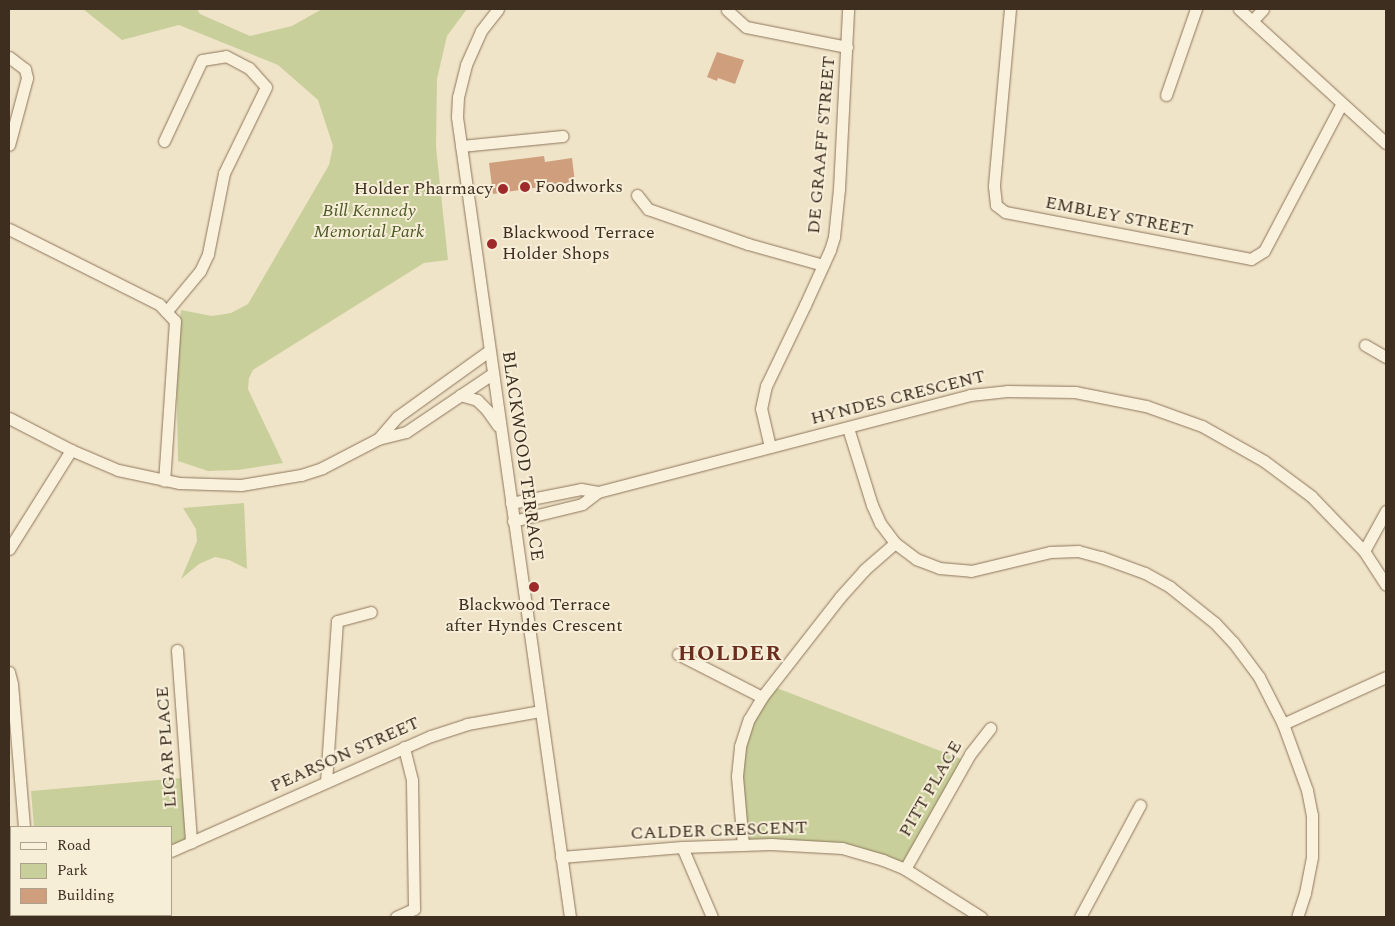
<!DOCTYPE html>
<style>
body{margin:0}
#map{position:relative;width:1395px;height:926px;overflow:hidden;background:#f0e4c8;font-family:Spectral,serif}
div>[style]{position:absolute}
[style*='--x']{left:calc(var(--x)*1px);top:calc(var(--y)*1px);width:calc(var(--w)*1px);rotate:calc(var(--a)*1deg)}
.green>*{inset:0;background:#c9cf9b}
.building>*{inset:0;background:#cf9f7d}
.roads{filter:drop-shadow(0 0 1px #8d765c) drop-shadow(0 0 1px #8d765c)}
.minor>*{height:11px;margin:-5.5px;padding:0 5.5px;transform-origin:5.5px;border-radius:5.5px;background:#faf1dc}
.dots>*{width:14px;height:14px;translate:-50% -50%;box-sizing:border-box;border:2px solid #f7eed8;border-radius:50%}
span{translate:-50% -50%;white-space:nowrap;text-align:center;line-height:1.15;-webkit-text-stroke:4px #f7eed8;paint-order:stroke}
.street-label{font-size:18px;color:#3d2e20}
.poi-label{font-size:18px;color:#3d2e20}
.left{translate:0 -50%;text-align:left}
.right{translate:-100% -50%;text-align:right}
.park-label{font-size:18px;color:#4d5a26;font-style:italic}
.district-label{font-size:22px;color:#6b2e1e;font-weight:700;letter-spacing:1px}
.frame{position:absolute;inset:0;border:10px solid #3d2e20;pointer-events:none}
.legend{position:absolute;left:10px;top:826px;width:162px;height:90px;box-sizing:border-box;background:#f7eed8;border:1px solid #ada18e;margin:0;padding:6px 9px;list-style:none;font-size:15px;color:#3d2e20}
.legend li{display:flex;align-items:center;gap:10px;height:25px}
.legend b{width:25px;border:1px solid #ada18e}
</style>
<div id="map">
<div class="green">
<i style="clip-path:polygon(83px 9px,197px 9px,200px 14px,250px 36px,292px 26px,322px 9px,467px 9px,447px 36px,437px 79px,436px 147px,448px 260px,424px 263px,253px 370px,249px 378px,248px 389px,283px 463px,238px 470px,208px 471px,178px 461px,176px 350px,181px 310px,212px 316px,231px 313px,248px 304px,329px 165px,333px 146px,318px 100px,278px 65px,179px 25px,122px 40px)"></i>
<i style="clip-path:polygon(244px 503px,247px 569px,229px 560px,215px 557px,199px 564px,181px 579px,197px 541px,196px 529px,183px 508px)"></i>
<i style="clip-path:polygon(769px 685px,964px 760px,904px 865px,831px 845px,744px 842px,736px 746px)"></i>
<i style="clip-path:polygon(181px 778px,188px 840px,171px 847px,171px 827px,34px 827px,31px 791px)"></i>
</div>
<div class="building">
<i style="clip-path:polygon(717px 52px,744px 60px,735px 84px,718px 78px,717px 81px,707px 77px)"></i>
<i style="clip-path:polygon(544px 156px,545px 162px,572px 158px,575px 182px,493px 194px,489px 163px)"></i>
</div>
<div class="roads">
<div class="minor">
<i style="--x:498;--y:9;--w:28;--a:128"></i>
<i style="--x:481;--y:31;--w:37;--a:114"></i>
<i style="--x:466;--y:65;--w:33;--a:104"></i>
<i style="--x:458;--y:97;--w:20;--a:93"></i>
<i style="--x:457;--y:117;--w:808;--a:81.96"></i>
<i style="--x:1010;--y:9;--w:178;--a:95.2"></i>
<i style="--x:994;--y:186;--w:19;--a:84"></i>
<i style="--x:996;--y:205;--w:11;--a:38"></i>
<i style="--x:1005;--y:212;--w:250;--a:10.8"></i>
<i style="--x:1251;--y:259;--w:15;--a:-32"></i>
<i style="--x:1264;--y:251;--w:167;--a:-62.2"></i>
<i style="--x:1239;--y:9;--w:199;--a:42.4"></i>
<i style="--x:727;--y:10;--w:25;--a:42"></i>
<i style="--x:746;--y:27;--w:103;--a:11.2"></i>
<i style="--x:1252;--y:21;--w:16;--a:-47"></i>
<i style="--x:9;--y:57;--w:20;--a:37"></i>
<i style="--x:25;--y:69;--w:9;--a:77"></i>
<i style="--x:27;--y:78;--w:69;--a:105"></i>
<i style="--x:1166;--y:95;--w:91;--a:-70.8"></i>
<i style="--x:164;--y:141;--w:89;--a:-64.9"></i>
<i style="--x:202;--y:60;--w:24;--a:-9"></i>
<i style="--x:226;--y:56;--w:26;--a:28"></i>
<i style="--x:249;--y:68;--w:25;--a:48"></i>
<i style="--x:266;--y:87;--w:96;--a:116"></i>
<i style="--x:224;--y:173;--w:83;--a:101.2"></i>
<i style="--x:208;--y:254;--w:19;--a:115"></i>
<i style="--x:200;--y:271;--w:53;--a:129.7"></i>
<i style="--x:461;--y:146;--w:102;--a:-5.6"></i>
<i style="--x:637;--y:195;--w:18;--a:52"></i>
<i style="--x:648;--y:209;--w:106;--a:19.3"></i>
<i style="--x:748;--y:244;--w:78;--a:15.6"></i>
<i style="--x:9;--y:229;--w:168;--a:26.6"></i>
<i style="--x:159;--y:304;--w:23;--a:47"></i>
<i style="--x:175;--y:321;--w:160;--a:93.9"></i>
<i style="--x:1365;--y:345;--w:24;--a:30"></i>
<i style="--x:460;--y:395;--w:18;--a:16"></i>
<i style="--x:477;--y:400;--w:14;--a:45"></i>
<i style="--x:487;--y:410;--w:19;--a:55"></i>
<i style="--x:9;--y:418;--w:70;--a:27.3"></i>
<i style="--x:71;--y:450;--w:51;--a:23.1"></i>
<i style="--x:118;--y:470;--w:62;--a:12"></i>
<i style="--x:179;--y:483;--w:62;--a:1.8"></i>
<i style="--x:241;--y:485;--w:61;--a:-9.5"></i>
<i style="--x:301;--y:475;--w:22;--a:-18"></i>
<i style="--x:322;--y:468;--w:63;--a:-27.4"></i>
<i style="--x:378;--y:439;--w:29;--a:-14"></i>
<i style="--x:406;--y:432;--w:104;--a:-34"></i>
<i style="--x:848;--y:428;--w:81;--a:72.7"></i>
<i style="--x:872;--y:505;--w:20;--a:66"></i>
<i style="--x:880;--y:523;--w:25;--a:53"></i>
<i style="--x:895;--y:543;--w:26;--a:37"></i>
<i style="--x:916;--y:559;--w:25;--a:21"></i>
<i style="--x:939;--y:568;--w:32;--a:5"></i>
<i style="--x:971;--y:571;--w:81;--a:-13.5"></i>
<i style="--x:1050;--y:552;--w:28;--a:-2"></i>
<i style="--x:1078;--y:551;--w:24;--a:15"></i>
<i style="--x:1101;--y:557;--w:47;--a:20"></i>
<i style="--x:1145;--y:573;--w:29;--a:29"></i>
<i style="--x:1170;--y:587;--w:58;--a:38.7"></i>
<i style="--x:1215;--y:623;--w:26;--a:47"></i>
<i style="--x:1233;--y:642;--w:44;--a:53.4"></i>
<i style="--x:1259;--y:677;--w:53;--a:62.9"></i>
<i style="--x:1283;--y:724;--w:70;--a:70"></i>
<i style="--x:1307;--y:790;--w:25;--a:79"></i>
<i style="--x:1312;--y:815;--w:42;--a:90"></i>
<i style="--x:1312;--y:857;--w:37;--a:101"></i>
<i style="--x:1305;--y:893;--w:25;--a:108"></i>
<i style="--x:378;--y:439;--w:29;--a:-49"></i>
<i style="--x:397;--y:417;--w:113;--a:-35.7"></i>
<i style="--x:770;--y:447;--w:39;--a:-103"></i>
<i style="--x:761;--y:409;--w:24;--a:-78"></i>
<i style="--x:766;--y:386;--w:90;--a:-64.3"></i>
<i style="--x:805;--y:305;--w:60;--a:-65.6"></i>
<i style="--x:830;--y:250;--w:14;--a:-73"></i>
<i style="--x:834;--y:237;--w:48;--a:-84.1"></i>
<i style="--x:839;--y:189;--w:180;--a:-87.1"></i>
<i style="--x:511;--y:503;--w:71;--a:-11.3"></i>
<i style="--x:581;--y:489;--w:17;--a:10"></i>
<i style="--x:598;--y:492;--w:384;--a:-14.6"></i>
<i style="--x:970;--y:395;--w:37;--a:-6"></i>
<i style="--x:1007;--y:391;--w:68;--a:0.8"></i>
<i style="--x:1075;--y:392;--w:72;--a:11.2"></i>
<i style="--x:1146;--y:406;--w:59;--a:19.7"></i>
<i style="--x:1202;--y:426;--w:71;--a:29.4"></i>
<i style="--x:1264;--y:461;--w:59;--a:36.7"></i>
<i style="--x:1311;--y:496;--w:76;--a:46.1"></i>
<i style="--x:1364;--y:551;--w:40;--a:57.1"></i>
<i style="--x:513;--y:521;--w:71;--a:-13.8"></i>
<i style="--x:582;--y:504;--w:20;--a:-37"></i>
<i style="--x:9;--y:549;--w:117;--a:-57.9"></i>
<i style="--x:1364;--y:551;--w:46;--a:-61.2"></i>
<i style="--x:177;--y:650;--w:193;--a:85.8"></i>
<i style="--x:678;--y:654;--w:94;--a:27.1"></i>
<i style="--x:9;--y:672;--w:12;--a:76"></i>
<i style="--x:12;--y:684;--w:144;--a:85.2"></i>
<i style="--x:1283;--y:724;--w:113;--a:-24.5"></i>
<i style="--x:326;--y:782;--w:161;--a:-86.1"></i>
<i style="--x:337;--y:621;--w:35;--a:-15"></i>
<i style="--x:743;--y:845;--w:69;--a:-95"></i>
<i style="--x:737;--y:776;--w:30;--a:-84"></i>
<i style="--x:740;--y:746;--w:28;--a:-72"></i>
<i style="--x:749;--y:719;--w:26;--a:-59"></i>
<i style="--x:762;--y:697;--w:127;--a:-52"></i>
<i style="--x:840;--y:597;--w:36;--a:-48"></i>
<i style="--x:864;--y:570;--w:41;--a:-41.1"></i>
<i style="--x:682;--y:847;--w:76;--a:66.8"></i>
<i style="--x:171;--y:851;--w:284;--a:-23.9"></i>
<i style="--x:431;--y:736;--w:38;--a:-18"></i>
<i style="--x:467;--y:724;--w:74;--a:-10.1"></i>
<i style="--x:561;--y:857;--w:121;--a:-4.7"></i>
<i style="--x:682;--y:847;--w:89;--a:-1.9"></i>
<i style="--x:771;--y:844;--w:71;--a:3.2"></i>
<i style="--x:842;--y:848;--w:43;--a:16.3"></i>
<i style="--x:883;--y:860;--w:24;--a:22"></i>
<i style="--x:905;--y:869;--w:90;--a:32.3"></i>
<i style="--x:905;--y:869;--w:132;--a:-60.5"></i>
<i style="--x:970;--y:754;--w:33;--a:-52"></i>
<i style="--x:9;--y:907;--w:2;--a:0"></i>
<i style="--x:396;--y:917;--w:20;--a:-24"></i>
<i style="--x:414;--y:909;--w:129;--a:-90.9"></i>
<i style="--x:412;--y:780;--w:34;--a:-104"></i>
<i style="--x:1080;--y:917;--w:127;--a:-61.8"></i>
</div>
</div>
<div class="dots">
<i style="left:525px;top:187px;background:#9e2a2b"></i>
<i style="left:503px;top:189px;background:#9e2a2b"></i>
<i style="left:492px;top:244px;background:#9e2a2b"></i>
<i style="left:534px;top:587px;background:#9e2a2b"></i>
</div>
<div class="street-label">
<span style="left:822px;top:145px;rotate:-85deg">DE GRAAFF STREET</span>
<span style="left:1119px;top:217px;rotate:11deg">EMBLEY STREET</span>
<span style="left:898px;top:398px;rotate:-14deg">HYNDES CRESCENT</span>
<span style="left:522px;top:456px;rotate:82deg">BLACKWOOD TERRACE</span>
<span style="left:167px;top:747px;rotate:-94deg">LIGAR PLACE</span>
<span style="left:345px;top:755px;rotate:-24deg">PEARSON STREET</span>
<span style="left:931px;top:789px;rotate:-60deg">PITT PLACE</span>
<span style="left:719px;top:831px;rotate:-2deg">CALDER CRESCENT</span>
</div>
<div class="poi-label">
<span class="left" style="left:535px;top:187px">Foodworks</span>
<span class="right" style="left:493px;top:189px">Holder Pharmacy</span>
<span class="left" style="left:502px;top:244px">Blackwood Terrace<br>Holder Shops</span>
<span style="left:534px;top:616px">Blackwood Terrace<br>after Hyndes Crescent</span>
</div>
<div class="park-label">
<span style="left:369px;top:222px">Bill Kennedy<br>Memorial Park</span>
</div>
<div class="district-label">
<span style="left:730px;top:654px">HOLDER</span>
</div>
<div class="frame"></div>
<ul class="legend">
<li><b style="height:6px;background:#faf1dc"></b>Road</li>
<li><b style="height:14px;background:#c9cf9b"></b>Park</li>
<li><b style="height:14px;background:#cf9f7d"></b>Building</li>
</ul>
</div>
